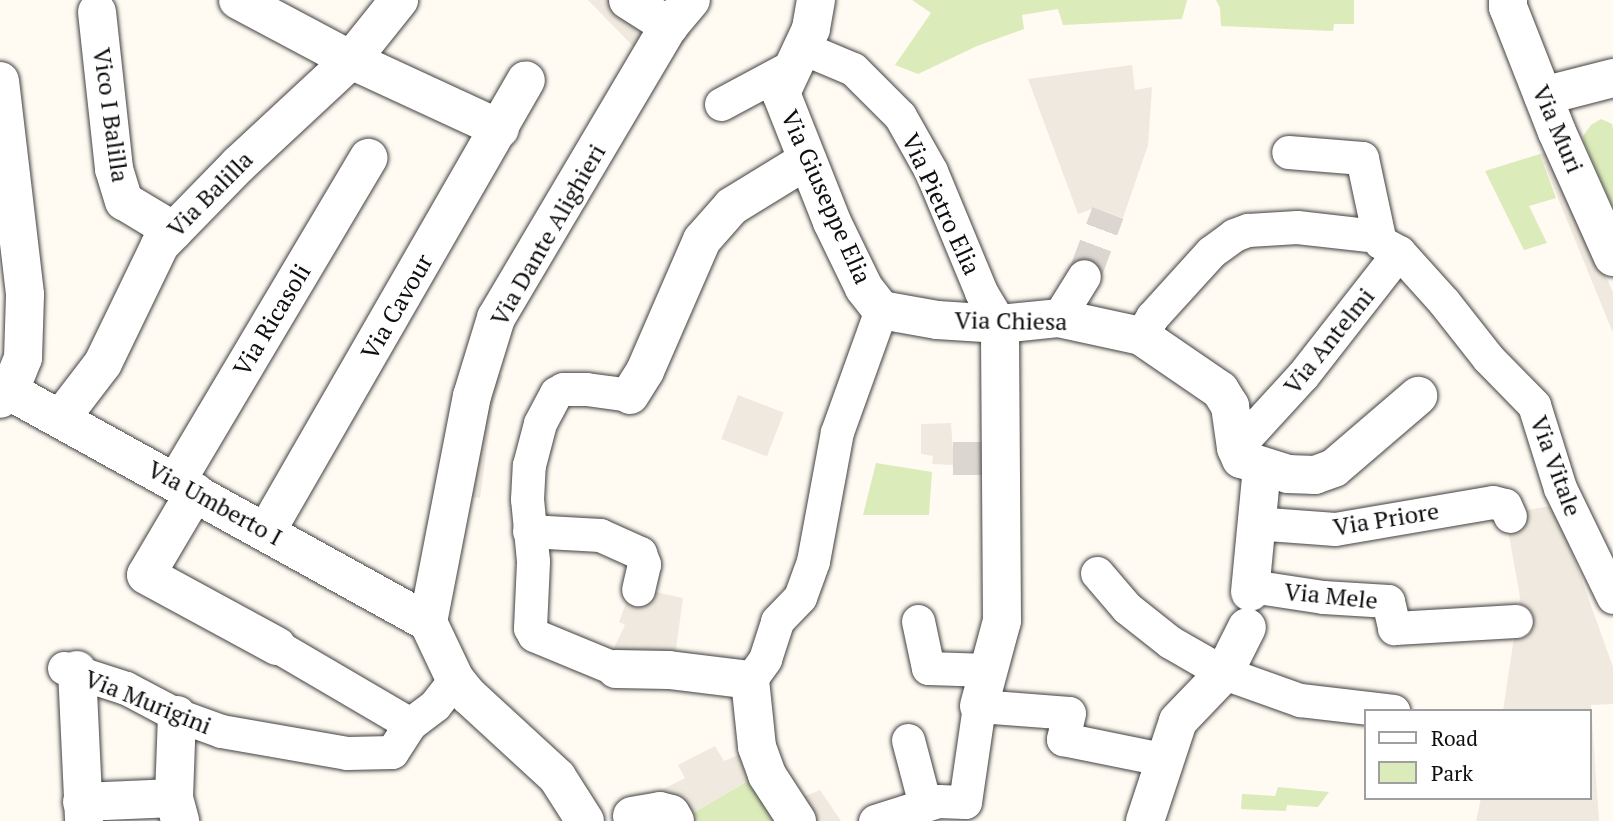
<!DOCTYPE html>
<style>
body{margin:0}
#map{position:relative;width:1613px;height:821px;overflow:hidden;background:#fffaf2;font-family:"PT Serif",serif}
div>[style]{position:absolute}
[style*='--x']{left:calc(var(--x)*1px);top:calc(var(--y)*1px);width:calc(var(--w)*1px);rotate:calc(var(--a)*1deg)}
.green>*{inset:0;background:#dbebb9}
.plaza>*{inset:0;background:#f0e9df;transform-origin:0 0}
.pedestrian-tunnel>*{height:33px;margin-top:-16.5px;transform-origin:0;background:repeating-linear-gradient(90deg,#dbd7d0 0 33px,transparent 0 50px)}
.roads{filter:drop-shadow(0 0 2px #424242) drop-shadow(0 0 2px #424242)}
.pedestrian>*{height:33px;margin:-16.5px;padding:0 16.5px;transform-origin:16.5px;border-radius:16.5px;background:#fff}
.minor>*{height:38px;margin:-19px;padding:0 19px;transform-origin:19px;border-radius:19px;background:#fff}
.tertiary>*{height:38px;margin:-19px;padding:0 19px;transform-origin:19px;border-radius:19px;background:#fff}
span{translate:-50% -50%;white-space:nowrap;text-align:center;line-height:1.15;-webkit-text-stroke:7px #fff;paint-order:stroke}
.street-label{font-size:24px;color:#0f0f0f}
.legend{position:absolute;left:1364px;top:709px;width:228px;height:91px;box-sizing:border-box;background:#fff;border:2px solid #9f9f9f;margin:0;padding:9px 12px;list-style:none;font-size:21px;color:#0f0f0f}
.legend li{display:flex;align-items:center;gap:14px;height:35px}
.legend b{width:35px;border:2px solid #9f9f9f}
</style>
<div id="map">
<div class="green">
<i style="clip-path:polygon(912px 0,1187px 0,1182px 19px,1063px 25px,1058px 9px,1022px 15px,1024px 29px,977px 46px,918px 74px,895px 65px,931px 13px)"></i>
<i style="clip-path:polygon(1216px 0,1354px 0,1354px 24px,1334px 24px,1333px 31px,1221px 26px,1220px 8px)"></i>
<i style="clip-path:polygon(1601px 119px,1612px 124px,1613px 129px,1613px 208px,1584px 142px,1583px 136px,1591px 125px)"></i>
<i style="clip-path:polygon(1540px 154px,1556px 198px,1529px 206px,1547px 243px,1524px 250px,1485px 171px)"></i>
<i style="clip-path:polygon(876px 463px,932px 472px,929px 515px,863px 515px)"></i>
<i style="clip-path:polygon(753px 778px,784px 821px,699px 821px,693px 813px)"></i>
<i style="clip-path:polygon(1278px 787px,1329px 792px,1318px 807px,1287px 805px,1286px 811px,1241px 809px,1242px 794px,1275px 796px)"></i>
</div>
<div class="plaza">
<i style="clip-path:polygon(588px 0,711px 0,691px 12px,685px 26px,691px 35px,659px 73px)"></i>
<i style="clip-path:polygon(1132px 65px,1135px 90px,1152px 87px,1148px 145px,1123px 218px,1095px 208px,1078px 214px,1028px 79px)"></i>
<i style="clip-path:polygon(1549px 151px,1613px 292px,1613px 333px,1540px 154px)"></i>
<i style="clip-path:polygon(493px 371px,503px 376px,493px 405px,480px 498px,468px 496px)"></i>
<i style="left:738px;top:395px;width:49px;height:47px;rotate:21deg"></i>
<i style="clip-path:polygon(951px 423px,954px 465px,932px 464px,933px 456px,921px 454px,921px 424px)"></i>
<i style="clip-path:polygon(1555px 505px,1613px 667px,1613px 704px,1591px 705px,1599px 821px,1476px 821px,1481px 798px,1590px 798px,1590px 711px,1503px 711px,1520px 597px,1506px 519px,1512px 513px)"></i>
<i style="clip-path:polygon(632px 587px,683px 598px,674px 663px,610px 656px,625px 625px,619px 622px)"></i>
<i style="clip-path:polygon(715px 746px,724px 761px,752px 749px,780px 765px,798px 799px,820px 790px,841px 821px,784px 821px,753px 778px,693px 813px,699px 821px,658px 821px,626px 808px,685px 778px,678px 765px)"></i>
</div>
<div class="pedestrian-tunnel">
<i style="--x:1084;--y:276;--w:68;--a:-69.4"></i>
<i style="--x:953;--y:458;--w:39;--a:0"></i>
</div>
<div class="roads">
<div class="pedestrian">
<i style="--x:803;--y:48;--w:54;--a:22.8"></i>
<i style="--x:853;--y:69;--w:66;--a:45"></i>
<i style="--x:900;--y:116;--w:63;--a:60.6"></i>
<i style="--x:931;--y:171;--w:131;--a:67.5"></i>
<i style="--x:981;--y:292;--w:37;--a:59"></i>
<i style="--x:721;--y:104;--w:81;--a:-28.2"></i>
<i style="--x:1399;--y:252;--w:67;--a:48"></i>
<i style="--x:1444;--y:302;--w:71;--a:51.8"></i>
<i style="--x:1488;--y:358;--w:66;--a:45.6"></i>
<i style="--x:1534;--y:405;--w:87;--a:72.6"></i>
<i style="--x:1560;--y:488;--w:121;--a:64.1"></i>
<i style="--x:1058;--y:318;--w:49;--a:-58.2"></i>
<i style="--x:1141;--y:336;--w:22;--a:-60"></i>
<i style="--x:1152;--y:317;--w:88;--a:-47.8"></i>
<i style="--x:1211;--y:252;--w:29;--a:-36"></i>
<i style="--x:1234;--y:235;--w:15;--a:-20"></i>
<i style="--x:1248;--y:230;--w:49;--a:-3.5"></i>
<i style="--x:1297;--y:227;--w:81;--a:6.4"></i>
<i style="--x:1236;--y:448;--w:99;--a:-47.5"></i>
<i style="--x:1303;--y:375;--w:156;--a:-52"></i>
<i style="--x:1399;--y:252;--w:21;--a:-152"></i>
<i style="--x:1380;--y:242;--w:86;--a:-102.1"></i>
<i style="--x:1362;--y:158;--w:74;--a:-175.4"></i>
<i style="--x:1254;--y:523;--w:81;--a:4.2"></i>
<i style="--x:1335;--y:529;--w:160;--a:-9.7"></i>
<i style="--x:1493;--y:502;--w:12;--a:14"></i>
<i style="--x:1505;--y:505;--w:12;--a:66"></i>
<i style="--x:529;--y:531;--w:71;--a:3.2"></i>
<i style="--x:600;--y:535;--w:44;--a:24.2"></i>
<i style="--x:640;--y:553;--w:12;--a:70"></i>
<i style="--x:644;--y:564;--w:26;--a:103"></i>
<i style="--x:1097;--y:573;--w:46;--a:49.4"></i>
<i style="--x:1127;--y:608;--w:55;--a:38.3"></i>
<i style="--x:1170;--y:642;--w:62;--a:29.9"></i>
<i style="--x:1224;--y:673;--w:81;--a:19.6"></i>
<i style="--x:1300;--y:700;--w:94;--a:6.7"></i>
<i style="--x:1251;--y:586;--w:73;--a:8.7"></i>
<i style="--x:1323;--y:597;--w:65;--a:3.5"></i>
<i style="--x:1388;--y:601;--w:28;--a:77"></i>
<i style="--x:1394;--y:628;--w:122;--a:-3.3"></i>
<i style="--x:918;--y:621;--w:48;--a:78"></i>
<i style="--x:928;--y:668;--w:60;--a:1.9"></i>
<i style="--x:277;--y:646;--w:154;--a:30.4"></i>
<i style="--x:64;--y:668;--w:65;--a:17.9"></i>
<i style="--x:126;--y:688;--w:58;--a:27.9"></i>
<i style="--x:177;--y:715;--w:47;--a:20"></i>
<i style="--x:221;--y:731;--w:128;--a:9.9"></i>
<i style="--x:347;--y:753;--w:45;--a:-1.3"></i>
<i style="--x:392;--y:752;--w:33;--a:-57"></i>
<i style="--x:410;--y:724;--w:31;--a:-37"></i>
<i style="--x:435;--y:705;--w:33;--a:-52"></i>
<i style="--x:616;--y:669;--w:89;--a:-157.5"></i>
<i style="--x:534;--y:635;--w:8;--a:-120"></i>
<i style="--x:530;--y:628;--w:67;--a:-87.4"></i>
<i style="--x:533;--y:561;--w:62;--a:-95.5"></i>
<i style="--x:527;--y:499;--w:34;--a:-87"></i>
<i style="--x:529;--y:465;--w:43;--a:-75.3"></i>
<i style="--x:540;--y:423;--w:34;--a:-62"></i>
<i style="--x:556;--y:393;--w:8;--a:-30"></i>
<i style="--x:563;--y:389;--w:23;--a:0"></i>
<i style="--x:586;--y:389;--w:44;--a:7.8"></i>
<i style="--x:750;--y:680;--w:26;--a:-54"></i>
<i style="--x:765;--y:659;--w:40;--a:-72"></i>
<i style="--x:777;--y:621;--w:33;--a:-46"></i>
<i style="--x:800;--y:597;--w:38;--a:-70"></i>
<i style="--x:813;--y:561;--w:131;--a:-79.5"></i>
<i style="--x:837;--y:432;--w:130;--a:-70.2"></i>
<i style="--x:908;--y:740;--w:67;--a:75.3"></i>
<i style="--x:875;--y:821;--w:66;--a:-17.6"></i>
<i style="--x:938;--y:801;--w:27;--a:2"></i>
<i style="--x:965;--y:802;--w:97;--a:-81.7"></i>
<i style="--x:979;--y:706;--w:90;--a:4.4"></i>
<i style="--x:1069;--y:713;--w:27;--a:103"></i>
<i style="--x:1063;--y:739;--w:105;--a:11.5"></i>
</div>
<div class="minor">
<i style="--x:238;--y:0;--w:128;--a:28"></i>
<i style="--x:351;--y:60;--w:164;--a:24.8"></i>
<i style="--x:628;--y:0;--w:49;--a:32.4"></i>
<i style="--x:816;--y:0;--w:29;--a:100"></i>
<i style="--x:811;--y:29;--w:71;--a:115.1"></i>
<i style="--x:781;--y:93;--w:139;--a:68.4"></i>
<i style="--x:832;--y:222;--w:73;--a:64.1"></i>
<i style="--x:864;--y:288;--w:28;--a:52"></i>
<i style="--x:881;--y:310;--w:57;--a:10.1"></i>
<i style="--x:937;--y:320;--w:63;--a:3.6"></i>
<i style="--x:1000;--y:324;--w:58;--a:-5.9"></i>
<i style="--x:1058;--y:318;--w:85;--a:12.2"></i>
<i style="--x:1141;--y:336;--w:96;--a:34.4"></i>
<i style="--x:1220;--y:390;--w:19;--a:58"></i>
<i style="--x:1230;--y:406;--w:42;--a:81.9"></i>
<i style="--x:1236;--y:448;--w:12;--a:66"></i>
<i style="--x:1241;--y:459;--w:49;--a:17.7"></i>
<i style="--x:1288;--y:474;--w:27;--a:2"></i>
<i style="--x:1315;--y:475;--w:20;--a:-20"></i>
<i style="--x:1334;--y:468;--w:111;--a:-40.6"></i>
<i style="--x:1508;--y:0;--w:7;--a:90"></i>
<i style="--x:1508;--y:7;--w:134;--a:68.6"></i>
<i style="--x:1557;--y:132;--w:137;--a:65.9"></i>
<i style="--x:97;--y:12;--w:158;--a:83.8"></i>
<i style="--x:114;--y:169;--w:34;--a:73"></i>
<i style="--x:124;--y:201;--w:58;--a:31"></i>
<i style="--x:0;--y:81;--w:215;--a:83.3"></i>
<i style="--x:25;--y:295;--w:63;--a:91.8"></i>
<i style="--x:23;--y:358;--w:37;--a:112"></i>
<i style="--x:9;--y:392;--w:11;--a:142"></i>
<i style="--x:1543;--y:96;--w:72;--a:-14.4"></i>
<i style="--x:630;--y:395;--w:28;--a:-58"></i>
<i style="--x:645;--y:371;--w:143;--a:-66.5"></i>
<i style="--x:702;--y:240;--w:45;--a:-48.6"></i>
<i style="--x:732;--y:206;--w:88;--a:-31.5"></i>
<i style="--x:61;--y:418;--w:69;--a:-52.6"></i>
<i style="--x:103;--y:363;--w:131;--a:-64.2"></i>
<i style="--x:160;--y:245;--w:112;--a:-45.7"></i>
<i style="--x:238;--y:165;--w:154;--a:-42.9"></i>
<i style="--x:351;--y:60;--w:77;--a:-51.3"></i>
<i style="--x:176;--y:482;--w:377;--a:-59.3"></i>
<i style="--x:195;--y:492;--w:96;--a:120.6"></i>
<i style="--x:146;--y:575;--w:149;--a:28.5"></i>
<i style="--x:266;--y:532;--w:521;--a:-60.09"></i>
<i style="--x:1250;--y:592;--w:125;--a:-84.5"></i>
<i style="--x:428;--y:622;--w:230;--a:-79"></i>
<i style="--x:472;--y:396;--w:82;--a:-72.9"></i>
<i style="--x:496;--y:318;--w:339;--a:-59.4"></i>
<i style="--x:669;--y:26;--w:34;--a:-50"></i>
<i style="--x:616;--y:669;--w:53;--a:1.1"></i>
<i style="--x:669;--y:670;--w:82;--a:7"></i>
<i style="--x:750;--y:680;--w:67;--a:84"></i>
<i style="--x:757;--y:747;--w:30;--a:70"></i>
<i style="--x:767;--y:775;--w:55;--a:56.9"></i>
<i style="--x:77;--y:670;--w:151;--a:87.3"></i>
<i style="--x:979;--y:706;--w:88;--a:-74.9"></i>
<i style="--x:1002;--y:621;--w:297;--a:-90.4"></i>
<i style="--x:177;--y:715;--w:83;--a:92.1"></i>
<i style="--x:174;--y:798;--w:24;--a:75"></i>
<i style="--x:82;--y:802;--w:92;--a:-2.5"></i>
<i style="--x:632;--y:816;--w:28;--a:-10"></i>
<i style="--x:660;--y:811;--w:11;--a:15"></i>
<i style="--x:671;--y:814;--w:8;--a:60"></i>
<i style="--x:1145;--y:821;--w:105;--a:-71.7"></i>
<i style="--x:1178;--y:721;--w:66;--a:-46.2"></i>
<i style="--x:1224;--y:673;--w:51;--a:-63.4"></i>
</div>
<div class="tertiary">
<i style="--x:0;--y:386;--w:489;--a:28.9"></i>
<i style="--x:428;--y:622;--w:63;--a:64.7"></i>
<i style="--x:455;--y:679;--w:22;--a:51"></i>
<i style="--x:469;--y:696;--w:120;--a:42.6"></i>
<i style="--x:557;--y:777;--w:52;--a:57.5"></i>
</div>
</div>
<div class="street-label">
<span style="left:111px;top:115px;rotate:82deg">Vico I Balilla</span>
<span style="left:1558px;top:129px;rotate:67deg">Via Muri</span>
<span style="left:210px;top:194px;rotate:-45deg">Via Balilla</span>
<span style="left:826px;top:197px;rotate:66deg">Via Giuseppe Elia</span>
<span style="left:941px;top:204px;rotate:65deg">Via Pietro Elia</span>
<span style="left:548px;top:235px;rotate:-60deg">Via Dante Alighieri</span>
<span style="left:397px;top:307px;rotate:-60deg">Via Cavour</span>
<span style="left:272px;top:320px;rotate:-59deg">Via Ricasoli</span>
<span style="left:1011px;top:321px;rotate:1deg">Via Chiesa</span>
<span style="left:1329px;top:341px;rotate:-51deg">Via Antelmi</span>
<span style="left:1556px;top:466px;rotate:70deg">Via Vitale</span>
<span style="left:215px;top:503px;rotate:29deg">Via Umberto I</span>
<span style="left:1386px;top:519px;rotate:-9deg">Via Priore</span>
<span style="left:1331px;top:596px;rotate:6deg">Via Mele</span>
<span style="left:148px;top:702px;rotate:22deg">Via Murigini</span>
</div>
<ul class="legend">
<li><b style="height:9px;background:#fff"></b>Road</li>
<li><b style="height:19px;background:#dbebb9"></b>Park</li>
</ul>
</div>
